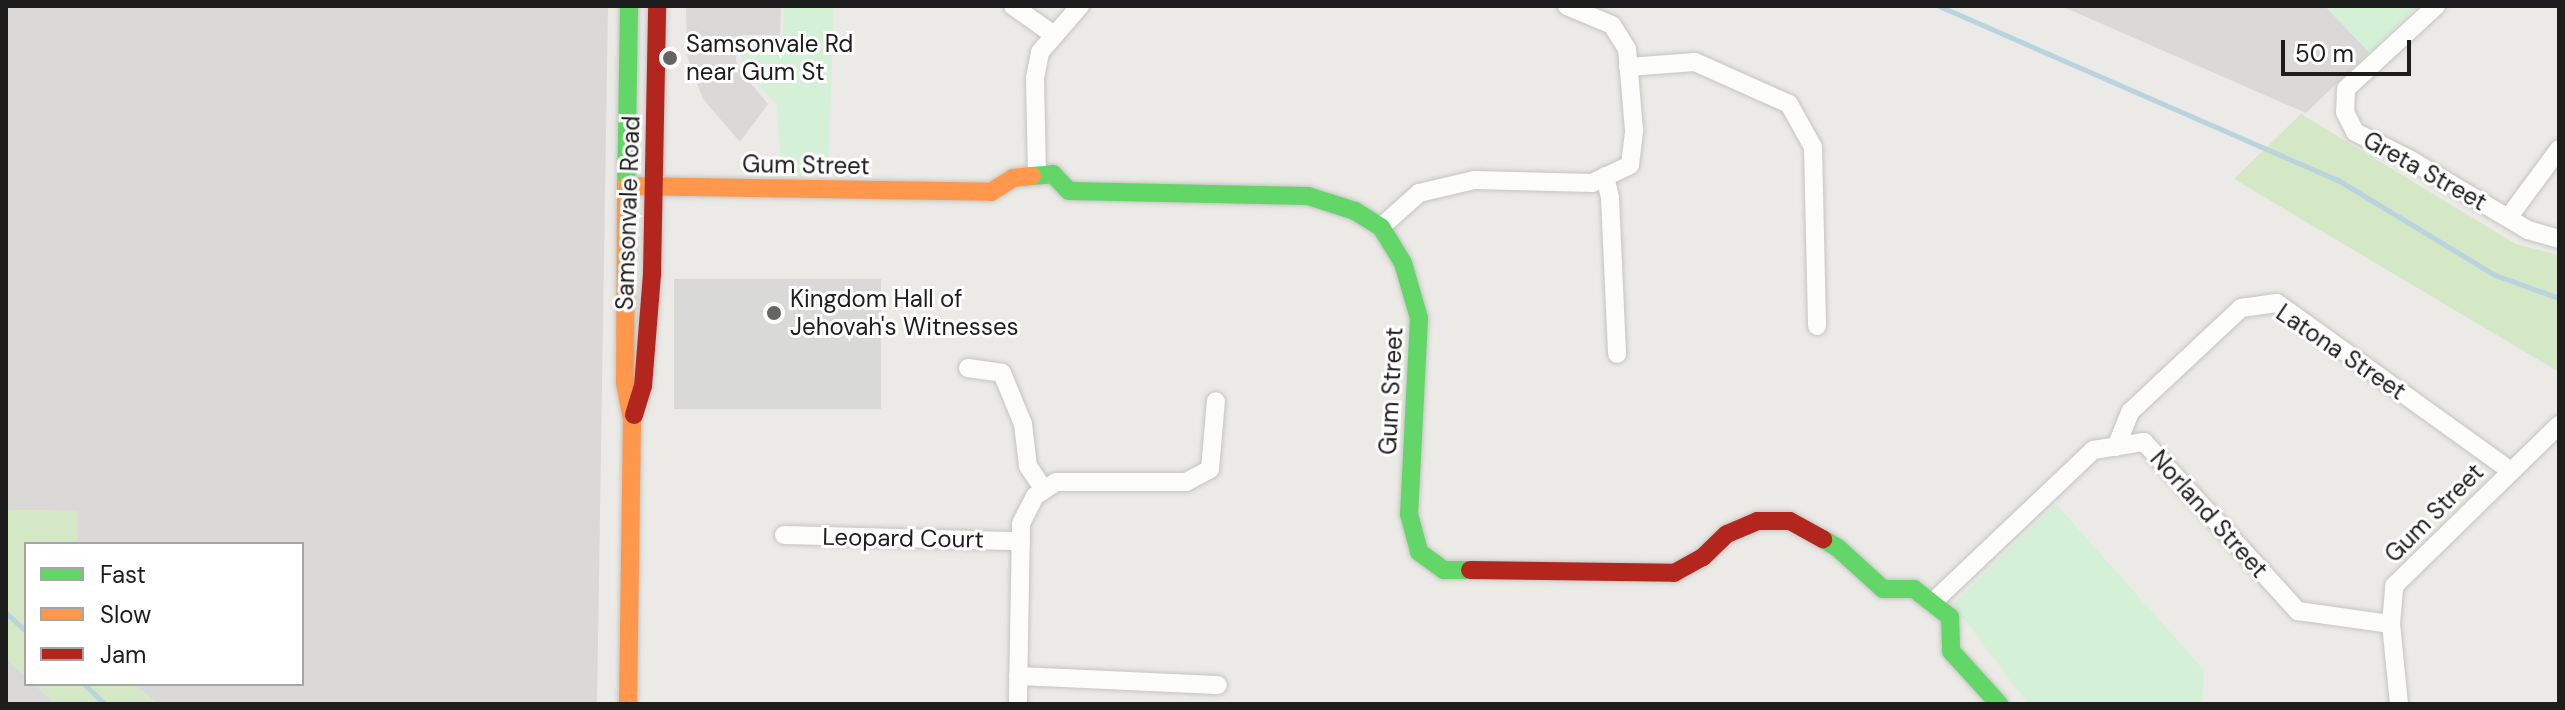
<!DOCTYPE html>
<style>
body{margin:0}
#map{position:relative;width:2565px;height:710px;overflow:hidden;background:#ebeae6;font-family:"DM Sans",sans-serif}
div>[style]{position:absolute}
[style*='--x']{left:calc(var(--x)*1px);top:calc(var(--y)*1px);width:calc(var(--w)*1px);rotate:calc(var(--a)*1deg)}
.residential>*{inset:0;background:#dad9d7}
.religious>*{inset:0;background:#d9d9d7;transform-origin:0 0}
.grass>*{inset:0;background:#d5e8c5}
.park>*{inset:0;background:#d4f1d7}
.stream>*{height:5px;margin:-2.5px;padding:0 2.5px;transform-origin:2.5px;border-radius:2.5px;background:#b9d4de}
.roads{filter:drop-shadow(0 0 2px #c4c4c2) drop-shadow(0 0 2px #c4c4c2)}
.street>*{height:18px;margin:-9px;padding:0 9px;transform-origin:9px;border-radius:9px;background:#fcfcfb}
.fast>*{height:18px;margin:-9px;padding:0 9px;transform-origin:9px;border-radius:9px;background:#63d668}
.slow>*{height:18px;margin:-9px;padding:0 9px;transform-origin:9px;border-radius:9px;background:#ff974d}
.jam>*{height:18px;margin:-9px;padding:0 9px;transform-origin:9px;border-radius:9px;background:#b3261e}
.dots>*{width:22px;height:22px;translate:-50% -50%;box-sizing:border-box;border:4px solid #fff;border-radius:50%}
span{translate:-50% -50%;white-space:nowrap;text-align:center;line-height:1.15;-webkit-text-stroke:6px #fff;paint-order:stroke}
.poi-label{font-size:24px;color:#1d1d1d}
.left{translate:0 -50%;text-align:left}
.street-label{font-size:24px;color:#1d1d1d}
.frame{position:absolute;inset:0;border:8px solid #1d1d1d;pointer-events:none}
.legend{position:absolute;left:24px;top:542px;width:280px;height:144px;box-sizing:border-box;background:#fff;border:2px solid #a5a5a5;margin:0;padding:10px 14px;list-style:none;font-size:24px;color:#1d1d1d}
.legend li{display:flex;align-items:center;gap:16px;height:40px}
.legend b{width:40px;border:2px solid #a5a5a5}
.scale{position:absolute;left:2281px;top:40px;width:130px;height:36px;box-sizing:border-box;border:4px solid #1d1d1d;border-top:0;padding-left:10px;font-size:24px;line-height:28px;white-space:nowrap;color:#1d1d1d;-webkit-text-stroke:6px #fff;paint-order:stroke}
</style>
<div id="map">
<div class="residential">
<i style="clip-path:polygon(6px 6px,608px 6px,597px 704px,158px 704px,133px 684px,302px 684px,302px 544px,78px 544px,78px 511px,6px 510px)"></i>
<i style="clip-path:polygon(686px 6px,781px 6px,780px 35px,742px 35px,734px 48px,738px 68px,768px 104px,740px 142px,703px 99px,687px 56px)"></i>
<i style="clip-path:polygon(2061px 6px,2325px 6px,2369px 52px,2306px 113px)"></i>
<i style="clip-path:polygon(6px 659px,26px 677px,26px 684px,34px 684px,56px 704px,6px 704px)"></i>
</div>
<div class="religious">
<i style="left:674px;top:279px;width:207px;height:130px"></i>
</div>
<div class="grass">
<i style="clip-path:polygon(2301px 114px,2516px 244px,2559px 255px,2559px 372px,2234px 179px)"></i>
<i style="clip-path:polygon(6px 510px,78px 511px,78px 544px,26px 544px,26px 677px,6px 659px)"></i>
<i style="clip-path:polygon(34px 684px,133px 684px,158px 704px,56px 704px)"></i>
</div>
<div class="park">
<i style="clip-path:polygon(784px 6px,834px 6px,828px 176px,781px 174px,777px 105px,746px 73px,738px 46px,746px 38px,783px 40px)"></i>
<i style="clip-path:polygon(2325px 6px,2417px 6px,2369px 52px)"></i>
<i style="clip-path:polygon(2056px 504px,2204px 670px,2202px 704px,2028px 704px,1953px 604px)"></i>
</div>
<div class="stream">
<i style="--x:1939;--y:6;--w:435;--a:23.6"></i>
<i style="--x:2338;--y:180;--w:184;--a:31.2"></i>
<i style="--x:2495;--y:275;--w:68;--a:19.8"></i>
<i style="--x:6;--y:613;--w:27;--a:42"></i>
<i style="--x:84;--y:684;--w:29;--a:44"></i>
</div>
<div class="roads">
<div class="street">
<i style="--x:1013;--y:6;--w:50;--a:35.3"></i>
<i style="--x:2436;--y:6;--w:122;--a:137.3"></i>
<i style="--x:2346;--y:89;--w:23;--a:92"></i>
<i style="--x:2345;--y:112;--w:22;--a:63"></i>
<i style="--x:2355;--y:132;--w:60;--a:26.6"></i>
<i style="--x:2409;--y:159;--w:139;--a:30.8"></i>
<i style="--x:2528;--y:230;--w:32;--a:16"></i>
<i style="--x:1628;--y:67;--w:67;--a:-4.3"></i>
<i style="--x:1695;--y:62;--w:103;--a:24.1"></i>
<i style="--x:1789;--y:104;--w:49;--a:60.8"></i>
<i style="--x:1813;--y:147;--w:179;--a:88.7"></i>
<i style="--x:1037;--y:175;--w:97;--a:-91.2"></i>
<i style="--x:1035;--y:78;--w:26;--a:-79"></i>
<i style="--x:1040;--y:52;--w:61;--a:-49"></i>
<i style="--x:1605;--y:176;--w:23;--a:77"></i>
<i style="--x:1610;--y:198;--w:156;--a:87.4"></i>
<i style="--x:2508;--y:218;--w:86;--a:-53.5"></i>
<i style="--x:1381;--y:227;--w:51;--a:-41.8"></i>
<i style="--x:1419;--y:193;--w:57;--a:-13.1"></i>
<i style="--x:1475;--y:180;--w:117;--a:1.5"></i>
<i style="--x:1592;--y:183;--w:42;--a:-25.3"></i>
<i style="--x:1630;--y:165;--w:35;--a:-83"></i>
<i style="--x:1634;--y:130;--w:81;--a:-94.9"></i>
<i style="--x:1627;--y:49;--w:28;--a:-122"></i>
<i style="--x:1612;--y:25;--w:49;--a:-157.1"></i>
<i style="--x:968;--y:368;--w:34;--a:8"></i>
<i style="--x:1002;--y:373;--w:55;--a:67.6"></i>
<i style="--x:1023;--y:424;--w:42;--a:83.2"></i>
<i style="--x:1028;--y:466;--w:29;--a:56"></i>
<i style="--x:1044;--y:490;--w:11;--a:146"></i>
<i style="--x:1035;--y:496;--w:31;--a:117"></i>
<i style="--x:1021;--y:524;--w:180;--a:91"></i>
<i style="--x:2116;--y:447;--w:38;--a:-68"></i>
<i style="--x:2130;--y:412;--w:152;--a:-43.1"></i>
<i style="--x:2241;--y:308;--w:36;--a:-8"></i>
<i style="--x:2277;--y:303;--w:288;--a:35.7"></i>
<i style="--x:1044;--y:490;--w:14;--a:-34"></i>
<i style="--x:1056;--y:482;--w:130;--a:0"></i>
<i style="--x:1186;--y:482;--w:27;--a:-28"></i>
<i style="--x:1210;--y:469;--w:68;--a:-85"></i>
<i style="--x:784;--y:535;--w:237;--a:1.5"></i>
<i style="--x:1932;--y:603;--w:222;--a:-43.5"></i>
<i style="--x:2093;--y:450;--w:52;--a:-8.9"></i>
<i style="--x:2144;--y:442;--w:229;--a:47.7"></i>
<i style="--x:2298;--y:611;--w:94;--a:8"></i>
<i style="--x:1018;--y:676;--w:200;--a:2.6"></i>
<i style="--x:2399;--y:704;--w:80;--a:-95.7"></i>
<i style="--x:2391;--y:624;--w:38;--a:-85"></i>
<i style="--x:2394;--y:586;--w:231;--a:-44.3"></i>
</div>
<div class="fast">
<i style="--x:1032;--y:176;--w:21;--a:-5"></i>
<i style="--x:1053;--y:174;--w:23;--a:47"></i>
<i style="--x:1069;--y:191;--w:239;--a:1.2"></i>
<i style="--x:1308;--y:196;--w:49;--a:17.7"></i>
<i style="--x:1355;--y:211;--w:31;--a:32"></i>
<i style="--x:1381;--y:227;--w:42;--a:58.6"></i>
<i style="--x:1403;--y:263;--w:57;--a:73.8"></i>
<i style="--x:1419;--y:318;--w:196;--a:92.9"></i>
<i style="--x:1409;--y:514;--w:39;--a:75"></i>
<i style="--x:1419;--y:552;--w:31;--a:36"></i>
<i style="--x:1444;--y:570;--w:26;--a:0"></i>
<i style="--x:626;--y:198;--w:192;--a:-89.1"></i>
<i style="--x:1823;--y:539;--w:17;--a:31"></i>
<i style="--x:1838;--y:548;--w:61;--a:42.3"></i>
<i style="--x:1883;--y:589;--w:31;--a:0"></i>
<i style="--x:1914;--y:589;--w:46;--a:37.9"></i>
<i style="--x:1950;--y:617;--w:34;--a:88"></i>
<i style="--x:1951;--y:651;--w:72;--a:47.8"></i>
</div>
<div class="slow">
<i style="--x:626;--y:186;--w:365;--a:0.9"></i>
<i style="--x:991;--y:192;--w:26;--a:-32"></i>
<i style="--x:1013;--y:178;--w:19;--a:-6"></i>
<i style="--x:626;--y:198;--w:185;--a:90.3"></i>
<i style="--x:625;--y:383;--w:37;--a:79"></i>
<i style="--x:632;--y:419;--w:285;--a:90.8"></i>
</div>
<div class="jam">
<i style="--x:634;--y:415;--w:30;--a:-73"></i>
<i style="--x:643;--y:386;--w:112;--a:-85.4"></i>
<i style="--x:652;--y:274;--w:268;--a:-88.9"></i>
<i style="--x:1470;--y:570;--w:204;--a:0.8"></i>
<i style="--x:1674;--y:573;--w:33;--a:-29"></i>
<i style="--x:1703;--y:557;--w:33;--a:-44"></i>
<i style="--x:1727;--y:534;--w:33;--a:-23"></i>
<i style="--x:1757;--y:521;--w:33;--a:0"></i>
<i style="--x:1790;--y:521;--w:38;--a:29"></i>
</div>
</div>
<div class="dots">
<i style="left:670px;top:58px;background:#656563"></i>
<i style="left:774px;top:313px;background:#656563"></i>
</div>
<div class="poi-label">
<span class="left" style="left:686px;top:58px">Samsonvale Rd<br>near Gum St</span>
<span class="left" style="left:790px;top:313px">Kingdom Hall of<br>Jehovah's Witnesses</span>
</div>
<div class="street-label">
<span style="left:806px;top:165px;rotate:1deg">Gum Street</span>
<span style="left:2425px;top:171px;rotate:29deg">Greta Street</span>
<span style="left:628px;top:213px;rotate:-88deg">Samsonvale Road</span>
<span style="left:2341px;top:352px;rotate:34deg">Latona Street</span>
<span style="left:1391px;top:391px;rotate:-87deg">Gum Street</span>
<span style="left:2434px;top:513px;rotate:-45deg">Gum Street</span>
<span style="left:2209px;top:514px;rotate:48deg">Norland Street</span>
<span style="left:903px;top:538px;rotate:1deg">Leopard Court</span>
</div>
<div class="frame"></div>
<ul class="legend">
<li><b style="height:10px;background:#63d668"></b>Fast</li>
<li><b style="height:10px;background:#ff974d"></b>Slow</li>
<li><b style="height:10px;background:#b3261e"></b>Jam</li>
</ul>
<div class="scale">50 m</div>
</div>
